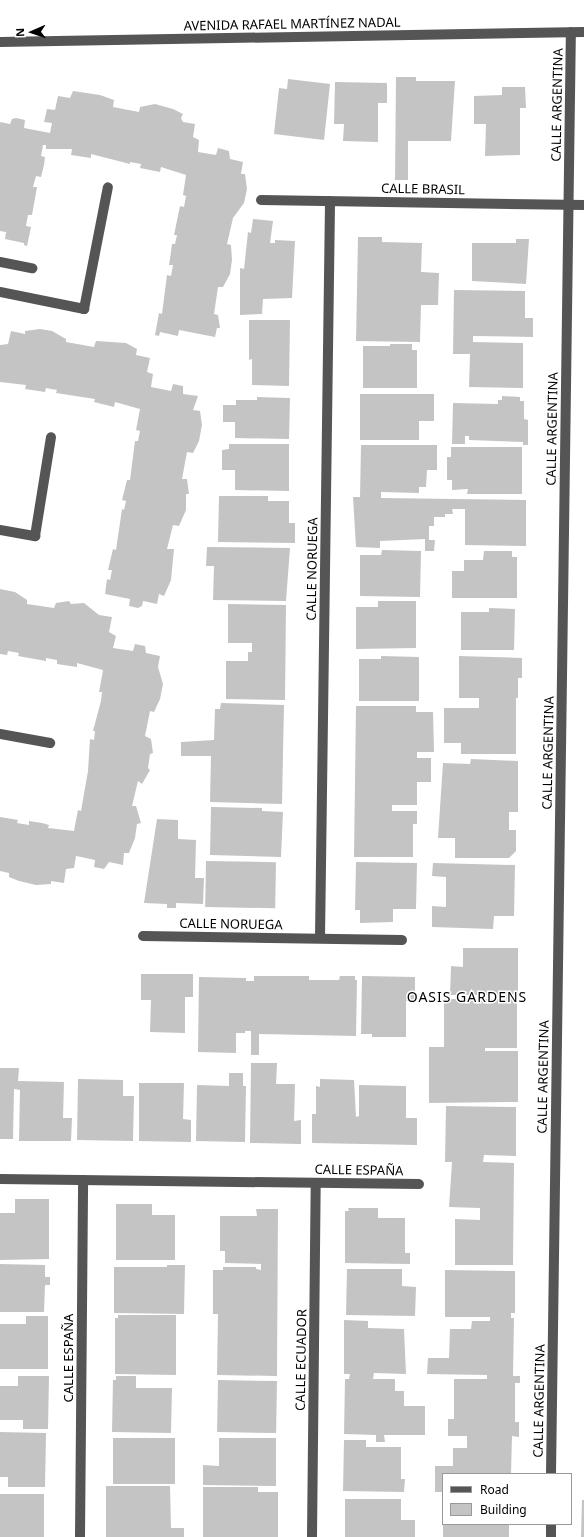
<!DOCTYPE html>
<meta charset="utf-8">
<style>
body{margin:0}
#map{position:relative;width:584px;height:1537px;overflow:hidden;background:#fff;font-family:"Noto Sans",sans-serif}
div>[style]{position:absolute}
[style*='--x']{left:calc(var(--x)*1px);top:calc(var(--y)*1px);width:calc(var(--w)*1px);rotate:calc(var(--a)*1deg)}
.building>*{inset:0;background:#c4c4c4;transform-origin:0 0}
.minor>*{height:10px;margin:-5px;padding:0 5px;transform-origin:5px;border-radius:5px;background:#555}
span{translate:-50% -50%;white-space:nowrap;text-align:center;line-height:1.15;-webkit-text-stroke:3px #fff;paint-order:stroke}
.street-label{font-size:13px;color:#000}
.neighbourhood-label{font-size:14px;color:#000;letter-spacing:1px}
.legend{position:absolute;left:442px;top:1473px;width:130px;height:52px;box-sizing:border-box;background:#fff;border:1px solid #999;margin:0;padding:5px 7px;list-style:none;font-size:12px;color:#000}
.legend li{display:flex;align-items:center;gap:8px;height:20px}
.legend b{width:20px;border:1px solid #999}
.north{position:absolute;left:12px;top:12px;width:40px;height:40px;-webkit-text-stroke:3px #fff;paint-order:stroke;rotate:268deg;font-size:11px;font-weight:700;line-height:16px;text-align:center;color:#000}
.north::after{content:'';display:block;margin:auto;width:14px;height:18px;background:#000;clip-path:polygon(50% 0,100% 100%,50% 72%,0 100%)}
</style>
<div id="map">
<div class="building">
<i style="clip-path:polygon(396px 77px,416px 77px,416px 81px,455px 81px,451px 141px,408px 141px,408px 180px,395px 180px)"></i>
<i style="clip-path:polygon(288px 79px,330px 84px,324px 140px,274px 134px,279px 88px,287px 89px)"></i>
<i style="clip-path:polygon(335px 82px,387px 83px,387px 103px,378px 103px,378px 142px,343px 141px,344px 124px,334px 124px)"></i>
<i style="clip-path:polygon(502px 87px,525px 87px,526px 108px,520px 108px,520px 155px,485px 156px,486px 124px,474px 124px,474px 96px,502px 95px)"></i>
<i style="clip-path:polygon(73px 91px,100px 95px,114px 100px,113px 107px,139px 112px,140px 107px,155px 104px,173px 109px,183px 114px,181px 118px,183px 122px,195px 124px,193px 137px,199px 140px,198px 152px,216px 155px,218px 148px,229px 151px,230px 159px,243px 162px,241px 174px,245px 174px,247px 189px,244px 203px,233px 218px,227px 244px,231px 245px,232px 260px,230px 274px,223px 287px,218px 287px,214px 314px,218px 315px,220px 328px,217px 328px,215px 337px,179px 330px,178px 336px,160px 332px,159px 336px,155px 335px,159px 313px,162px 314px,167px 275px,171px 276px,173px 265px,169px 265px,171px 252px,172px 244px,175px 244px,177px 235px,174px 235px,180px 206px,184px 207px,186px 196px,183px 195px,186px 175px,161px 167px,160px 172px,140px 168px,141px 164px,130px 162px,130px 164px,91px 154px,91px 158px,71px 155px,72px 149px,46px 149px,46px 145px,43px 145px,41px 156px,45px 157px,44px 165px,41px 177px,36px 176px,33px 187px,37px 187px,32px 215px,28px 215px,26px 226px,31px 227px,27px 246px,24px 245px,24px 243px,5px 239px,6px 232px,0 231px,0 122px,10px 124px,12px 119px,16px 118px,25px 120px,24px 128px,50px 133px,52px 123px,44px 122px,47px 109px,55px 110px,58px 96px,70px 98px)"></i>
<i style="clip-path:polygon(253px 219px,273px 221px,270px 243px,275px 243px,275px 240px,295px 241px,292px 298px,263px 299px,262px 314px,240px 315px,240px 268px,244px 269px,248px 232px,251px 233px)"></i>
<i style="clip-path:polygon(358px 237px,382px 237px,382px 242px,422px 243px,421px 272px,439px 273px,438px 305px,421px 305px,420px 342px,356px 341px)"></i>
<i style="clip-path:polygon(516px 239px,529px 239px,526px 284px,472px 281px,472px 243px,516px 243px)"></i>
<i style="clip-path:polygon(454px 290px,525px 291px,525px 318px,533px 318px,533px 337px,473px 336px,473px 342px,523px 343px,523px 388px,469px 387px,470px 354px,453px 354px)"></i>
<i style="clip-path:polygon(249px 320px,290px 320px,289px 386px,252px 385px,252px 359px,249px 360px)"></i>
<i style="clip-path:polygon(40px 329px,52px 331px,66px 339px,66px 342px,94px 347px,96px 341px,126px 343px,137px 349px,136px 355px,150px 358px,147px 372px,153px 374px,151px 387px,171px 391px,173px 384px,183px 386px,183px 394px,198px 396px,193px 410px,200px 411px,202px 425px,199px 441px,193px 453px,187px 452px,182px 479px,187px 479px,189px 494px,186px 494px,186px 510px,179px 526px,173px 525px,167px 549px,174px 549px,171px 580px,164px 596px,159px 594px,157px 604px,143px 601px,142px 606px,138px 608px,129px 606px,130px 599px,105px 594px,107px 579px,110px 580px,112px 570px,108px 570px,113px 549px,116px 550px,122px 509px,124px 510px,126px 501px,122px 500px,127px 480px,130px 480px,135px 441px,138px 441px,140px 431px,136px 430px,140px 409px,115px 402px,114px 407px,94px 402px,95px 399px,56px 393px,57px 390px,46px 388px,45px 392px,25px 389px,26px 385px,0 382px,0 345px,8px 344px,11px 331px,25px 334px,25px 331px)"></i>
<i style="clip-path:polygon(390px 344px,412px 344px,412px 350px,417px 350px,417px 388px,363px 388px,363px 346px,390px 346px)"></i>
<i style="clip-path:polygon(360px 394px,434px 394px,434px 421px,419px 421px,419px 440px,360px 440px)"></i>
<i style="clip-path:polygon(502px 396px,520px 397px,520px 401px,524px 401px,524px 419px,528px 420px,528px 445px,523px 445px,523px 442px,469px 440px,469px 436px,465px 436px,465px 444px,452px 444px,453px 403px,498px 404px,498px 400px,502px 400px)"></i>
<i style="clip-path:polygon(257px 397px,290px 398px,289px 439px,235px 438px,235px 422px,223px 422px,223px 405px,236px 405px,236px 400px,257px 400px)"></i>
<i style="clip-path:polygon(229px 444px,289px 444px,289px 491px,235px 490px,235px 470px,222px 470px,222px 450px,229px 449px)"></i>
<i style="clip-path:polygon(361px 445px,437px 445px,437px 470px,427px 470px,426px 487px,419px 487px,419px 493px,381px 492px,381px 498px,526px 500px,526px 546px,465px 545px,465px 509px,452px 509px,453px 514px,445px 514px,445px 517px,434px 517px,434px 526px,429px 526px,429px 540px,435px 540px,434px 551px,425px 551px,425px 539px,380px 541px,380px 548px,356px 547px,353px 497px,360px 497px)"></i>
<i style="clip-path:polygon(451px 447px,522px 447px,522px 494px,467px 494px,468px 489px,452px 490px,452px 480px,447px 480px,447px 457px,451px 457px)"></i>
<i style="clip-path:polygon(219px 496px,268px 496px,268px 501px,289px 501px,289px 523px,295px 523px,295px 543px,218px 542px)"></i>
<i style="clip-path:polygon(207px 547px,290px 548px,286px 601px,213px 600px,214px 566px,206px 566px)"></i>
<i style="clip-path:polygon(382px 550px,421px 551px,420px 597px,360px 596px,360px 555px,381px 555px)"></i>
<i style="clip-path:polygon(484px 551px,512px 551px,512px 557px,517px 557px,517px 598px,452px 598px,452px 571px,464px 571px,464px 560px,483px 560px)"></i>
<i style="clip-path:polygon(0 589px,15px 592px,27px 600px,27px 604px,54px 608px,56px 603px,69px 601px,71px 604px,84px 603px,99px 615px,112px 617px,109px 632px,116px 636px,113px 648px,133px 651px,135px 644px,145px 646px,146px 653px,160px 656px,158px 667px,163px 684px,160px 699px,154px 712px,150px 711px,145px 736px,151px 739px,153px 753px,150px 754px,148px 768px,150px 770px,142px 784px,138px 781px,132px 806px,136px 806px,141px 823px,137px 824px,135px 838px,129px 853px,124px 853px,123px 865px,109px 862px,104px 869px,94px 867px,95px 860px,76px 856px,74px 868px,66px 869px,64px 883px,51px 881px,51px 884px,36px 885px,19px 881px,9px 877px,9px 873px,0 871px,0 817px,18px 820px,17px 823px,29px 825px,29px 821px,42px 823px,49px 825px,48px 828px,74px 831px,78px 810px,81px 811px,88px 771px,90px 739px,94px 740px,95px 731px,93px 731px,101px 701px,102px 692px,99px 692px,103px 670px,77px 663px,77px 667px,70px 666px,57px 664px,57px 660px,46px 658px,46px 661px,18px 656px,19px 653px,8px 651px,7px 655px,0 654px)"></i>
<i style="clip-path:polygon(378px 601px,416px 601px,416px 648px,356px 649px,356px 607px,378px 607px)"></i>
<i style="clip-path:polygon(228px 604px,286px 605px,285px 700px,226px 699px,226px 661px,248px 661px,248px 652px,252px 652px,252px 643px,228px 643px)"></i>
<i style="clip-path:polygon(489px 608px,515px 609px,514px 650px,461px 650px,461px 612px,489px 612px)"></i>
<i style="clip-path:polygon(381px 656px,419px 657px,419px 701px,359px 701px,359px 659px,381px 659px)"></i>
<i style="clip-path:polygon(459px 656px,522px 658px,522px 678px,518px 678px,518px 698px,516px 698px,516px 754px,461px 754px,461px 743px,444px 743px,444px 708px,479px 708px,479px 698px,459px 698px)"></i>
<i style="clip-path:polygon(221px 703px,284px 705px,282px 804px,210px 802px,211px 756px,181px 756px,181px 742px,214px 740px,215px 709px,220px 709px)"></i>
<i style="clip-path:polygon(356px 706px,416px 706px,416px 712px,433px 712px,434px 752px,417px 752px,417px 758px,431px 758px,431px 782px,417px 782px,417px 805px,392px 805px,392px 811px,417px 811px,417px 824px,413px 824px,413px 857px,354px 857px)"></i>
<i style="clip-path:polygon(471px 759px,518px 761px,518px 812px,509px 812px,509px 830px,516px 830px,516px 851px,509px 858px,455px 858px,455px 838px,438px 838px,443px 763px,470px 764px)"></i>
<i style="clip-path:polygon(211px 807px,262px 808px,262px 811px,283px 812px,281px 857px,210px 855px)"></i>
<i style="clip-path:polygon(157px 819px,178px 820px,178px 839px,196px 840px,195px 878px,204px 878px,203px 904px,176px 903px,176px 908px,167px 908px,167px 904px,144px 903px)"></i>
<i style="left:206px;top:861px;width:70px;height:46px;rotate:1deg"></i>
<i style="clip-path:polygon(356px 862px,417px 863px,416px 909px,393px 909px,393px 922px,360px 923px,360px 910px,355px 910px)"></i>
<i style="clip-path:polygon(433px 863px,515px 865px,514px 916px,494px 916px,493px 929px,432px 927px,432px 906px,446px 907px,446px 877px,432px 876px)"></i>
<i style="clip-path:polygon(463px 948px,518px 948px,518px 995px,513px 995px,513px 1000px,517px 1000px,517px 1048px,485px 1048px,485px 1051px,518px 1051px,518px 1102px,429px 1103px,429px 1047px,444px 1047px,444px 999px,506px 999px,506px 995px,450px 995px,451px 966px,463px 967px)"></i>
<i style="clip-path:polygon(141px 974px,193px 974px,193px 997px,185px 997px,185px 1033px,150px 1032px,151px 1000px,141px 1000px)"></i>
<i style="clip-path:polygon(254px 976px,309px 976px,309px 980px,339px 980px,340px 976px,355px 976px,355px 980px,357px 980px,356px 1036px,259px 1034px,259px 1055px,251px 1055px,251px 1031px,245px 1031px,245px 1033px,236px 1033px,236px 1053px,198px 1052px,199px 977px,246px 978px,246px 981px,254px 981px)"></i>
<i style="clip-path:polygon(362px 976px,415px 977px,415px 1001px,406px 1001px,406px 1037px,372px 1037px,372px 1034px,361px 1034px)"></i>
<i style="clip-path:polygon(251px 1063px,277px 1063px,276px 1084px,295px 1084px,294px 1121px,301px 1120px,301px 1144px,250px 1143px)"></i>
<i style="clip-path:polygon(0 1068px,19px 1068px,18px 1081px,64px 1082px,63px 1118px,72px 1118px,71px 1141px,19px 1141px,20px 1090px,14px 1089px,13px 1139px,0 1139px)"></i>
<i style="clip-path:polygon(229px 1073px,243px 1073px,243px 1086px,246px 1086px,245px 1142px,196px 1141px,197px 1085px,229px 1086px)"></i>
<i style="clip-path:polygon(78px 1079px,123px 1080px,123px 1096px,134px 1096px,133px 1141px,77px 1140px)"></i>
<i style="clip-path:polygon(320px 1079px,354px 1080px,356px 1117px,359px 1116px,359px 1085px,406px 1086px,406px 1118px,417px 1118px,417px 1145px,312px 1143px,312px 1114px,316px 1114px,316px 1086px,320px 1087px)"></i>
<i style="clip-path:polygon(139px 1083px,184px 1083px,183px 1119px,191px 1120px,191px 1142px,139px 1141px)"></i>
<i style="clip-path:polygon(446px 1106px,516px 1107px,516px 1156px,484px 1155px,483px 1162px,514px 1163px,513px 1265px,455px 1265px,455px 1219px,480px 1220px,480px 1208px,449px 1207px,452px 1162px,445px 1162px)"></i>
<i style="clip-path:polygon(15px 1199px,49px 1199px,49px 1259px,0 1260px,0 1213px,15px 1213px)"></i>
<i style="clip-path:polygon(116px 1204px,152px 1204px,152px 1215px,175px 1215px,175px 1260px,116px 1260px)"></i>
<i style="clip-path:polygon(348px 1208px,378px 1208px,378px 1218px,405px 1218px,405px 1253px,410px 1253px,410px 1264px,345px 1263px,345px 1211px,349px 1211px)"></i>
<i style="clip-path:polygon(256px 1209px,278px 1209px,277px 1376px,217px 1375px,218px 1314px,213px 1314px,213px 1270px,223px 1270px,223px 1267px,256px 1267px,256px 1269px,261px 1270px,261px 1264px,225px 1263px,225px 1251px,220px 1251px,220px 1216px,257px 1216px)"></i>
<i style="clip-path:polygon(0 1264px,45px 1265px,45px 1277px,50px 1277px,50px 1285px,45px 1285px,44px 1312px,0 1312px)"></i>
<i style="clip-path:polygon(167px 1265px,185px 1265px,184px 1314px,114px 1313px,114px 1267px,167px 1267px)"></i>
<i style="clip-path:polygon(347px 1269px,402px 1269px,402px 1286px,416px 1287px,415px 1316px,346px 1315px)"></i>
<i style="clip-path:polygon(445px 1270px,515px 1271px,515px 1313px,511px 1313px,511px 1318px,514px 1318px,513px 1376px,520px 1376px,520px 1383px,515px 1383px,515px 1422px,519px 1422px,519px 1437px,512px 1436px,511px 1474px,443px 1474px,443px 1492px,435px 1492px,435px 1466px,453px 1466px,453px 1448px,467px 1448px,467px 1436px,448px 1436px,448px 1419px,454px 1419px,454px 1379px,487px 1379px,487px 1375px,427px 1374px,428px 1358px,449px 1358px,450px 1329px,471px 1329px,472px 1321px,490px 1321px,490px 1317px,445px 1317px)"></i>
<i style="clip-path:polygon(118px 1315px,176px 1315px,176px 1375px,115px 1374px,115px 1318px,118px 1318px)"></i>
<i style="clip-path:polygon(26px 1316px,48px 1316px,48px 1369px,0 1369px,0 1324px,26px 1324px)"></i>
<i style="clip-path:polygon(344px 1320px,368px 1321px,368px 1328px,404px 1329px,406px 1374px,374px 1373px,373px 1379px,395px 1379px,395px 1391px,404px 1391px,404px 1406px,425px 1406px,425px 1435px,384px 1435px,385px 1442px,376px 1442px,376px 1435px,344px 1434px,345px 1379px,349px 1379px,350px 1374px,344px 1374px)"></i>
<i style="clip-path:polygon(18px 1376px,49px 1376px,48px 1429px,23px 1429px,23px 1420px,0 1420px,0 1386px,18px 1386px)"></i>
<i style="clip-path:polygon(116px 1376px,136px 1376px,136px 1388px,172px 1388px,171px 1433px,112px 1432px,113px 1380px,116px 1380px)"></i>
<i style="left:218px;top:1380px;width:59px;height:52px;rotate:1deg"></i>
<i style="clip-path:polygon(0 1432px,46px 1433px,45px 1487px,8px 1487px,8px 1477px,0 1477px)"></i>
<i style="left:113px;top:1438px;width:62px;height:46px"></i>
<i style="clip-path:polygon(219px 1438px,276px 1438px,276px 1486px,203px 1485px,203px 1465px,219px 1466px)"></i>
<i style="clip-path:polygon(344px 1440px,366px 1440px,366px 1447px,401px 1447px,401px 1479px,405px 1479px,404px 1492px,343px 1491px)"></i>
<i style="clip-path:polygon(106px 1486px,170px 1486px,171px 1528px,184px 1528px,184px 1537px,106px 1537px)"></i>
<i style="clip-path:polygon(203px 1487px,258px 1487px,258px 1492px,278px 1492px,278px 1537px,203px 1537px)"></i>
<i style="left:0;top:1494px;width:44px;height:43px"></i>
<i style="clip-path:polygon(345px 1499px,401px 1499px,401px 1520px,415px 1520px,415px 1537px,345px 1537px)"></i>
<i style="clip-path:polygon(582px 1500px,584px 1500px,584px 1537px,581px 1537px)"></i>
<i style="left:443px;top:1524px;width:66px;height:13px"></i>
</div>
<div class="minor">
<i style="--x:0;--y:42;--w:584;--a:-0.98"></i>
<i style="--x:261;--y:200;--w:323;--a:0.9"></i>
<i style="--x:0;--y:262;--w:33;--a:11"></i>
<i style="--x:0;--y:292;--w:86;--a:11.4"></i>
<i style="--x:84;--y:309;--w:124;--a:-78.9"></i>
<i style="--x:0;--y:530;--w:36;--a:10"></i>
<i style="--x:35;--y:536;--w:100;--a:-80.8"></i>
<i style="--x:0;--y:734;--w:51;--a:10.2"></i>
<i style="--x:143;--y:936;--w:259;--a:0.9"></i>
<i style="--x:320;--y:938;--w:737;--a:-89.22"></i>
<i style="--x:0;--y:1179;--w:419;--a:0.7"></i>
<i style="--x:551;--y:1474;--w:1442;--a:-89.21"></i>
<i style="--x:80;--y:1537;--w:357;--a:-89.5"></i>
<i style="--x:312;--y:1537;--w:354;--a:-89.4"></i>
<i style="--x:551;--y:1537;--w:13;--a:-90"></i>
</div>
<div class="street-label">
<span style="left:292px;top:24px;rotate:-1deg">AVENIDA RAFAEL MARTÍNEZ NADAL</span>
<span style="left:557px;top:105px;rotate:-89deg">CALLE ARGENTINA</span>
<span style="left:423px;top:189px;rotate:1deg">CALLE BRASIL</span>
<span style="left:552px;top:429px;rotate:-89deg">CALLE ARGENTINA</span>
<span style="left:312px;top:569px;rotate:-89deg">CALLE NORUEGA</span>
<span style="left:548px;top:753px;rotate:-89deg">CALLE ARGENTINA</span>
<span style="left:231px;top:924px;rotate:1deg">CALLE NORUEGA</span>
<span style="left:543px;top:1077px;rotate:-89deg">CALLE ARGENTINA</span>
<span style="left:359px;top:1170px;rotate:1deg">CALLE ESPAÑA</span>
<span style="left:68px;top:1358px;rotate:-90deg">CALLE ESPAÑA</span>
<span style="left:301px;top:1360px;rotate:-89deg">CALLE ECUADOR</span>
<span style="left:539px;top:1401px;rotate:-89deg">CALLE ARGENTINA</span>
</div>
<div class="neighbourhood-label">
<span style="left:467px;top:997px">OASIS GARDENS</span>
</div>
<ul class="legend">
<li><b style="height:5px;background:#555"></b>Road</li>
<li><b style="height:11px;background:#c4c4c4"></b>Building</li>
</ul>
<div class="north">N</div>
</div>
